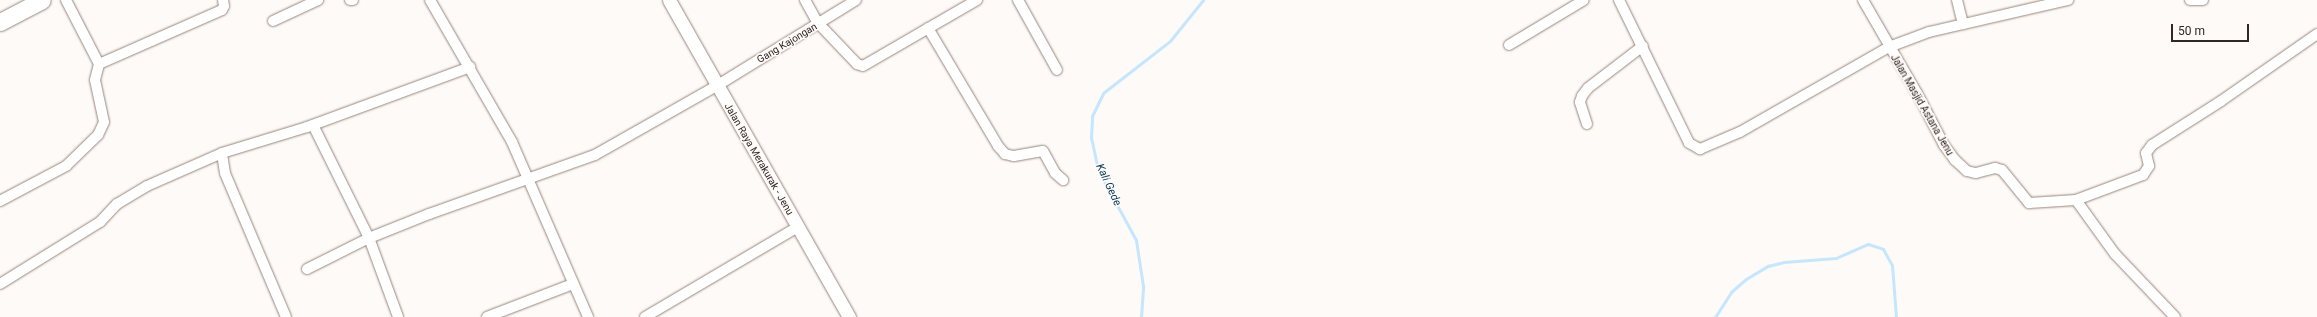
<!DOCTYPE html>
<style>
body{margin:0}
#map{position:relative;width:2317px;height:317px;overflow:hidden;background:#fefaf8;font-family:Roboto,sans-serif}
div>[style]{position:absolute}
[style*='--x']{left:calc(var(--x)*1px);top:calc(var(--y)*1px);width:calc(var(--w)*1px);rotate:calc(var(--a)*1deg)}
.stream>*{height:3px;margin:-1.5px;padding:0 1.5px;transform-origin:1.5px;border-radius:1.5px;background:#c5e6fd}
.roads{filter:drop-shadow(0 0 1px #978679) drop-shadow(0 0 1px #978679)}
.street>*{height:10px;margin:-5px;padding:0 5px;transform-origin:5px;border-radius:5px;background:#fff}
.secondary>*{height:13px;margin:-6.5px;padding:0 6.5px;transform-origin:6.5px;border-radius:6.5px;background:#fff}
.highway>*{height:17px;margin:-8.5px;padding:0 8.5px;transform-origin:8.5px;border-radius:8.5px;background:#fff}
span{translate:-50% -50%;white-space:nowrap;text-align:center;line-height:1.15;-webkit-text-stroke:3.5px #fefaf8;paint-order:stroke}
.street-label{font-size:10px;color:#2f2823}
.water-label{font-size:11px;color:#063c58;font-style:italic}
.scale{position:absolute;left:2171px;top:24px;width:78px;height:18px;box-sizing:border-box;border:2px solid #2f2823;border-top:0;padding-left:5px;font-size:12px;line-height:14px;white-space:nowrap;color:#2f2823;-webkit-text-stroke:3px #fefaf8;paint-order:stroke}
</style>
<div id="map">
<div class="stream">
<i style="--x:1141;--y:317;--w:31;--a:-86"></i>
<i style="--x:1143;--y:286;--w:47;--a:-98.7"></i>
<i style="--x:1136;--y:240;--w:80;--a:-118.5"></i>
<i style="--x:1098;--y:170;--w:33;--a:-102"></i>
<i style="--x:1091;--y:138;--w:22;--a:-87"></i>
<i style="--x:1092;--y:116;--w:25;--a:-64"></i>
<i style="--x:1103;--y:93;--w:85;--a:-37.8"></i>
<i style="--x:1170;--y:41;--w:53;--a:-51.2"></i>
<i style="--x:1715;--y:317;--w:30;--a:-57"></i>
<i style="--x:1731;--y:292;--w:20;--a:-41"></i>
<i style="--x:1746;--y:279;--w:26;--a:-31"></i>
<i style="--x:1768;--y:266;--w:16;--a:-14"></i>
<i style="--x:1784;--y:262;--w:52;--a:-4.4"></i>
<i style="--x:1836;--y:258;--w:35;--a:-24"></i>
<i style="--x:1868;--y:244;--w:16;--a:18"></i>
<i style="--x:1883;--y:249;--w:18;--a:61"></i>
<i style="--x:1892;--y:265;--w:52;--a:85.6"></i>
</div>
<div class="roads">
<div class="street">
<i style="--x:66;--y:0;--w:72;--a:62.7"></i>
<i style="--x:99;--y:64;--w:134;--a:-23.7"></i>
<i style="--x:222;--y:10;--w:4;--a:-63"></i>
<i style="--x:224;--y:6;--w:6;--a:-99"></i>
<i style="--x:350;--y:0;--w:3;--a:0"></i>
<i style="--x:430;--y:0;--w:164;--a:60"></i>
<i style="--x:512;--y:142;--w:191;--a:66.5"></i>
<i style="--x:805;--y:0;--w:26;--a:61"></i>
<i style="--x:818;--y:23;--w:57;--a:46.4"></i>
<i style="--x:857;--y:64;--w:6;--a:18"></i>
<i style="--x:863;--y:66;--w:132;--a:-30.1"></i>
<i style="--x:1018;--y:0;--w:80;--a:60.9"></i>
<i style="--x:1619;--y:0;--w:159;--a:63.9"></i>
<i style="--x:1689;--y:143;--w:13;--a:29"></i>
<i style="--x:1700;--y:149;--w:43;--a:-23"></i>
<i style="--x:1740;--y:132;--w:172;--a:-29.7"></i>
<i style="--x:1889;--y:47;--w:43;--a:-20.6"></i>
<i style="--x:1929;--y:32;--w:143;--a:-13"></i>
<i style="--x:1863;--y:0;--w:108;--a:59.9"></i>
<i style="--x:1917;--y:93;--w:59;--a:62.6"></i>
<i style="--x:1944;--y:145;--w:19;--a:54"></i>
<i style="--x:1955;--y:160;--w:16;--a:43"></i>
<i style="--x:1967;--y:171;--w:9;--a:13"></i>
<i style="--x:1976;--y:173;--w:20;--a:-15"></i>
<i style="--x:1995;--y:168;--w:7;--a:16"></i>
<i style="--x:2002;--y:170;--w:43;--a:50.7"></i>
<i style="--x:2029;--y:203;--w:47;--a:-3.7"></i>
<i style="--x:2076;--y:200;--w:67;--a:54.2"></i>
<i style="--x:2115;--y:254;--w:87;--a:46.4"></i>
<i style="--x:1957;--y:0;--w:25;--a:76"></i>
<i style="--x:2190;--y:0;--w:13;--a:0"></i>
<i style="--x:273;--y:21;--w:50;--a:-25"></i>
<i style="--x:928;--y:28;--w:137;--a:59.3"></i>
<i style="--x:998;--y:146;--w:11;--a:49"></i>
<i style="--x:1005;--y:154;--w:9;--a:13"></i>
<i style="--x:1014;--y:156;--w:29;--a:-10"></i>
<i style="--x:1043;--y:151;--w:25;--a:61"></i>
<i style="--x:1055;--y:173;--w:11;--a:41"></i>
<i style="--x:1509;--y:45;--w:87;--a:-31"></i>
<i style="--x:1587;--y:124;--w:23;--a:-108"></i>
<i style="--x:1580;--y:102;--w:6;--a:-72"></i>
<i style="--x:1582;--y:96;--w:10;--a:-53"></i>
<i style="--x:1588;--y:88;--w:69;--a:-37.4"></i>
<i style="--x:313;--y:125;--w:126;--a:63.6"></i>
<i style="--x:369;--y:238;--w:84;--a:69.8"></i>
<i style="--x:2076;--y:200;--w:72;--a:-20.5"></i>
<i style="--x:2143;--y:175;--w:11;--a:-56"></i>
<i style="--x:2149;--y:166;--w:13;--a:-103"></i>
<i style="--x:2146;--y:153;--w:10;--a:-53"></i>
<i style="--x:2152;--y:145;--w:82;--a:-32.5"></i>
<i style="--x:2221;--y:101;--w:117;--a:-34.9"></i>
<i style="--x:0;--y:201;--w:75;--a:-27.9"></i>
<i style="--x:66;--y:166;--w:45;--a:-44.1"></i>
<i style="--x:98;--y:135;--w:14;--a:-65"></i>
<i style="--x:104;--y:122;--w:43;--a:-102.1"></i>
<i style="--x:95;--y:80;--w:16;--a:-76"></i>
<i style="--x:307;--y:269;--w:69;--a:-26.6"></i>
<i style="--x:369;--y:238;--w:65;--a:-21.8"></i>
<i style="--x:429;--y:214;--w:176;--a:-19.6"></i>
<i style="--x:595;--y:155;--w:142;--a:-29.6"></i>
<i style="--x:718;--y:85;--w:162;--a:-31.6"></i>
<i style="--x:0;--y:284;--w:118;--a:-31.8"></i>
<i style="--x:100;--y:222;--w:25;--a:-47"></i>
<i style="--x:117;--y:204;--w:35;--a:-31"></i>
<i style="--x:147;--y:186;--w:82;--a:-23.7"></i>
<i style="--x:286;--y:317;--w:156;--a:-113"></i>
<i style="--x:225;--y:173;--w:20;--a:-99"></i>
<i style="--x:222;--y:153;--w:89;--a:-17"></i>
<i style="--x:307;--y:127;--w:174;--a:-20.2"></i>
<i style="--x:487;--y:317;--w:92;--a:-21"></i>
<i style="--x:645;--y:317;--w:178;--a:-30.5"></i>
</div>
<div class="secondary">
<i style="--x:669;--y:0;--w:365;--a:60.4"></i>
</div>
<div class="highway">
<i style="--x:0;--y:22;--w:47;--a:-27.6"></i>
</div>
</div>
<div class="street-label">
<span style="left:787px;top:43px;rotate:-31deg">Gang Kajongan</span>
<span style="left:1922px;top:105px;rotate:60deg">Jalan Masjid Astana Jenu</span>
<span style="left:759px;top:159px;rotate:60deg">Jalan Raya Merakurak - Jenu</span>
</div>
<div class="water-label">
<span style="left:1108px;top:185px;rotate:65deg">Kali Gede</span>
</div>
<div class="scale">50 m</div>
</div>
